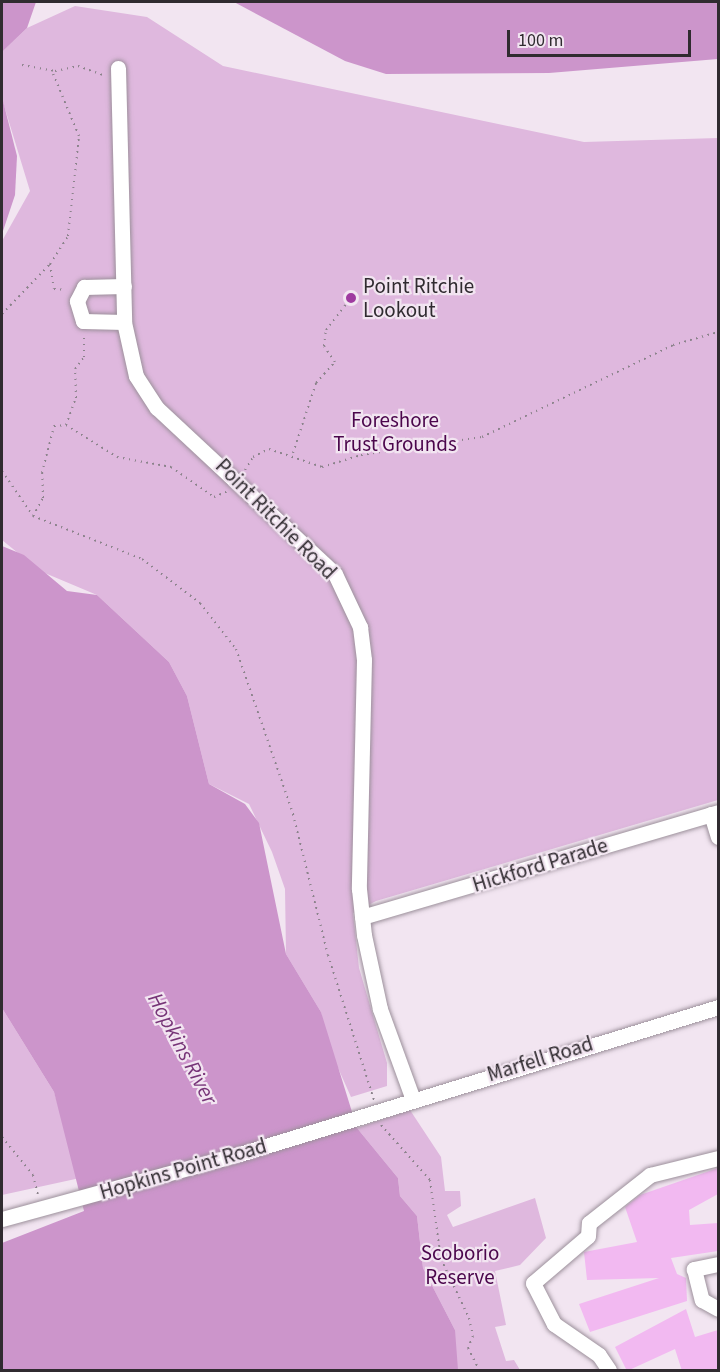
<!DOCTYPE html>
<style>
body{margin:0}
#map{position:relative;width:720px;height:1372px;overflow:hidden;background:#f2e5f1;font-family:"Source Sans 3",sans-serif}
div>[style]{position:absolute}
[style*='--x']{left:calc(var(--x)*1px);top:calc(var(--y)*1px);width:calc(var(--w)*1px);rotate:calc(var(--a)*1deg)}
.green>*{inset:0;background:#dfb8de}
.water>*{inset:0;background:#cc95cb}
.building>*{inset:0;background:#f2b9f1}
.path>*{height:2px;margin-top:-1px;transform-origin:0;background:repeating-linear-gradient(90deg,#8c838c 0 1.5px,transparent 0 6px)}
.roads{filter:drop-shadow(0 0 2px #9c909b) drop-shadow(0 0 2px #9c909b)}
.minor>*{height:15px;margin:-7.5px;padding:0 7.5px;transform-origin:7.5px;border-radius:7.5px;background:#fff}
.dots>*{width:16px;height:16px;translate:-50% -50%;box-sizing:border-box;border:3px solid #f2e5f1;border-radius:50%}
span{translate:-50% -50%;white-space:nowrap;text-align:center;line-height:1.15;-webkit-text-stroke:4.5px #f2e5f1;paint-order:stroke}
.poi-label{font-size:21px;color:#302b30}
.left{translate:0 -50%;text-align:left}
.park-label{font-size:21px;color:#4b064c}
.street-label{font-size:21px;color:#302b30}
.water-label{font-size:22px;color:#773578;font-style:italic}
.frame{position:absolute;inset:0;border:3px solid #302b30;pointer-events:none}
.scale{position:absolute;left:507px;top:30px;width:184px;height:27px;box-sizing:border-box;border:3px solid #302b30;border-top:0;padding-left:8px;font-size:18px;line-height:21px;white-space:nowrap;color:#302b30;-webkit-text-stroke:4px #f2e5f1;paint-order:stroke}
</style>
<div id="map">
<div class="green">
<i style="clip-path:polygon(75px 6px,147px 17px,223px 66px,584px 142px,718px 138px,718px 800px,376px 901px,353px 913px,359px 968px,387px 1063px,387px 1086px,351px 1097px,326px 1041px,321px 1012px,286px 954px,285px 889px,272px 852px,249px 804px,209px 784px,187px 696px,169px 662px,97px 595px,40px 571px,2px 540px,2px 241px,30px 191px,2px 99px,2px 52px,27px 28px)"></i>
<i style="clip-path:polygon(2px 1008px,54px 1092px,80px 1178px,2px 1195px)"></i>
<i style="clip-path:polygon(410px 1110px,441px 1157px,445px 1191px,460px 1191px,461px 1206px,447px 1215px,453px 1227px,535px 1198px,546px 1238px,520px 1265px,495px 1271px,506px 1325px,495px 1327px,506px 1361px,514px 1360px,520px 1370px,458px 1370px,454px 1362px,455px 1330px,423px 1268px,417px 1216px,400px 1196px,398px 1178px,357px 1128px)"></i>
</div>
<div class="water">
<i style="clip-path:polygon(2px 2px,36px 2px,27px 28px,2px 52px)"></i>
<i style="clip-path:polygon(234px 2px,718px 2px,718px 59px,549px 73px,386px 74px,345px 61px)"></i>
<i style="clip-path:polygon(2px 97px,17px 156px,15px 195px,2px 234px)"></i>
<i style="clip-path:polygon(2px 546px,24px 555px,67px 591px,97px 595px,169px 662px,187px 696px,209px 784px,245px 804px,259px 823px,286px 954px,321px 1012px,357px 1128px,398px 1178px,400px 1196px,417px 1216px,423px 1268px,455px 1330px,458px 1370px,2px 1370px,2px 1243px,84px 1211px,54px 1092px,2px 1008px)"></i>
</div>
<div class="building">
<i style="clip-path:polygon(718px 1168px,718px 1194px,689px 1210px,690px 1225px,718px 1223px,718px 1251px,671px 1258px,677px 1274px,686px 1278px,687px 1301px,590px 1332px,579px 1304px,659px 1278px,587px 1280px,584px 1252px,637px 1242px,625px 1207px,640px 1195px)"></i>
<i style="clip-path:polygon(686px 1309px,695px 1337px,718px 1330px,718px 1371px,682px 1371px,675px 1349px,627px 1371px,615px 1347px)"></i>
</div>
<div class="path">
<i style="--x:22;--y:65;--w:34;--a:10"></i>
<i style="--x:55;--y:71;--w:24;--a:-12"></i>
<i style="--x:78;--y:66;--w:29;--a:20"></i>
<i style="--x:50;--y:264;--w:25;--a:81"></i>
<i style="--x:54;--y:289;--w:12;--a:5"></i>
<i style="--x:2;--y:314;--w:69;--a:-46.2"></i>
<i style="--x:50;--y:264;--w:33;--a:-57"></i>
<i style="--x:68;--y:236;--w:101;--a:-83.7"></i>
<i style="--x:79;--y:136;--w:70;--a:-112.6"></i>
<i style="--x:66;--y:425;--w:60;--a:32.1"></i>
<i style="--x:117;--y:457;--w:55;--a:10.5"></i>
<i style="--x:171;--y:467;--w:52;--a:34.9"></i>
<i style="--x:214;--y:497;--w:15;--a:-23"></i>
<i style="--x:293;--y:453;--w:74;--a:-71.8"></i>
<i style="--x:316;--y:383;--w:28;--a:-48"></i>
<i style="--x:335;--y:362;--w:19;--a:-125"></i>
<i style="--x:324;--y:346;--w:16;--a:-83"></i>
<i style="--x:326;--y:330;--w:41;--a:-52"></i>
<i style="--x:245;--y:470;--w:15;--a:-58"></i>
<i style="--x:253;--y:457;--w:18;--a:-27"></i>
<i style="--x:269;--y:449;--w:56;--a:18.8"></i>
<i style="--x:322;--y:467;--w:41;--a:-17.1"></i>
<i style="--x:361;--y:455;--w:122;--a:-8.5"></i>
<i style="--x:482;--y:437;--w:212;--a:-25.7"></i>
<i style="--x:673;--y:345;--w:47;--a:-16.1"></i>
<i style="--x:2;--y:471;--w:55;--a:55.4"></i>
<i style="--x:33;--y:516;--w:117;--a:21.5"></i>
<i style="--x:142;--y:559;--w:73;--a:37.2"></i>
<i style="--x:200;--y:603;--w:58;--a:52"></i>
<i style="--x:236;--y:649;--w:175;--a:70.9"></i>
<i style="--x:293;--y:814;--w:145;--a:76.1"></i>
<i style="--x:328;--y:955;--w:152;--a:72.4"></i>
<i style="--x:33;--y:516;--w:21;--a:-61"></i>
<i style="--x:43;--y:498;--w:25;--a:-92"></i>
<i style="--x:42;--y:473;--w:49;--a:-75.7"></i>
<i style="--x:54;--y:426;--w:12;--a:-5"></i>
<i style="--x:66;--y:425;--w:29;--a:-70"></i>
<i style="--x:76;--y:398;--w:29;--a:-92"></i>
<i style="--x:75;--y:369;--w:15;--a:-53"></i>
<i style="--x:84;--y:357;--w:22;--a:-90"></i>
<i style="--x:381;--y:1125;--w:74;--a:48.3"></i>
<i style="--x:430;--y:1180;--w:80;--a:82.1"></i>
<i style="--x:441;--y:1259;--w:65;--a:64.6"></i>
<i style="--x:469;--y:1318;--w:18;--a:77"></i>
<i style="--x:473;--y:1336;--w:13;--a:113"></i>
<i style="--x:468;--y:1348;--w:25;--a:63"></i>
<i style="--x:2;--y:1137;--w:49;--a:50.8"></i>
<i style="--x:33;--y:1175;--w:21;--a:76"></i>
</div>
<div class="roads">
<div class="minor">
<i style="--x:118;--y:68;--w:254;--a:88.6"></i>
<i style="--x:124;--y:322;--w:55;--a:77.5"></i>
<i style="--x:136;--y:376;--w:38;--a:57"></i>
<i style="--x:157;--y:408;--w:243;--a:43"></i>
<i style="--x:335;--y:574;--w:59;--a:64.7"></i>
<i style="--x:360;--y:627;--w:33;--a:83"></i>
<i style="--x:364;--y:660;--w:229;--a:91.3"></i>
<i style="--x:359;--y:889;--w:46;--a:83.8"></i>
<i style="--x:364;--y:935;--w:76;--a:77.8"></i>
<i style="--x:380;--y:1009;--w:94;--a:70"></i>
<i style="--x:124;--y:322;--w:41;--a:-178.6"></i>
<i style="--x:83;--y:321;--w:21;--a:-107"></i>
<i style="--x:77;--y:301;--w:16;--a:-63"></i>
<i style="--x:84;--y:287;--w:40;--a:-1.4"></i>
<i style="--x:711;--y:814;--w:24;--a:73"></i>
<i style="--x:362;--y:917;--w:371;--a:-16.4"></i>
<i style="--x:2;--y:1219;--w:247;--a:-15.3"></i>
<i style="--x:240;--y:1154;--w:500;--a:-17.09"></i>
<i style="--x:718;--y:1264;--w:25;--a:168"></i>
<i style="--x:694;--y:1269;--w:32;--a:76"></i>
<i style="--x:702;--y:1300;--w:18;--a:29"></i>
<i style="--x:609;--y:1370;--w:18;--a:-124"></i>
<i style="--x:599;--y:1355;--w:55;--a:-145.4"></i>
<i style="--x:554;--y:1324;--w:46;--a:-117.1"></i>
<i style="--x:533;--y:1283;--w:72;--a:-40.5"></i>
<i style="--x:588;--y:1236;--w:13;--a:-86"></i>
<i style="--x:589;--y:1223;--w:78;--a:-38.2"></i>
<i style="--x:650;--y:1175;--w:70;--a:-14"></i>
</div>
</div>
<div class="dots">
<i style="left:351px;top:298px;background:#9f3aa0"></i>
</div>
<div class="poi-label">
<span class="left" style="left:363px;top:298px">Point Ritchie<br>Lookout</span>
</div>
<div class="park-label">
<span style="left:395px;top:432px">Foreshore<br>Trust Grounds</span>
<span style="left:460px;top:1265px">Scoborio<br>Reserve</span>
</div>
<div class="street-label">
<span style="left:276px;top:519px;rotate:45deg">Point Ritchie Road</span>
<span style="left:540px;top:865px;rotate:-17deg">Hickford Parade</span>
<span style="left:540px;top:1059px;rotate:-17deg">Marfell Road</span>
<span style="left:183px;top:1169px;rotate:-16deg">Hopkins Point Road</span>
</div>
<div class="water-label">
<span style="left:182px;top:1049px;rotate:62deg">Hopkins River</span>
</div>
<div class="frame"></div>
<div class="scale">100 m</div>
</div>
